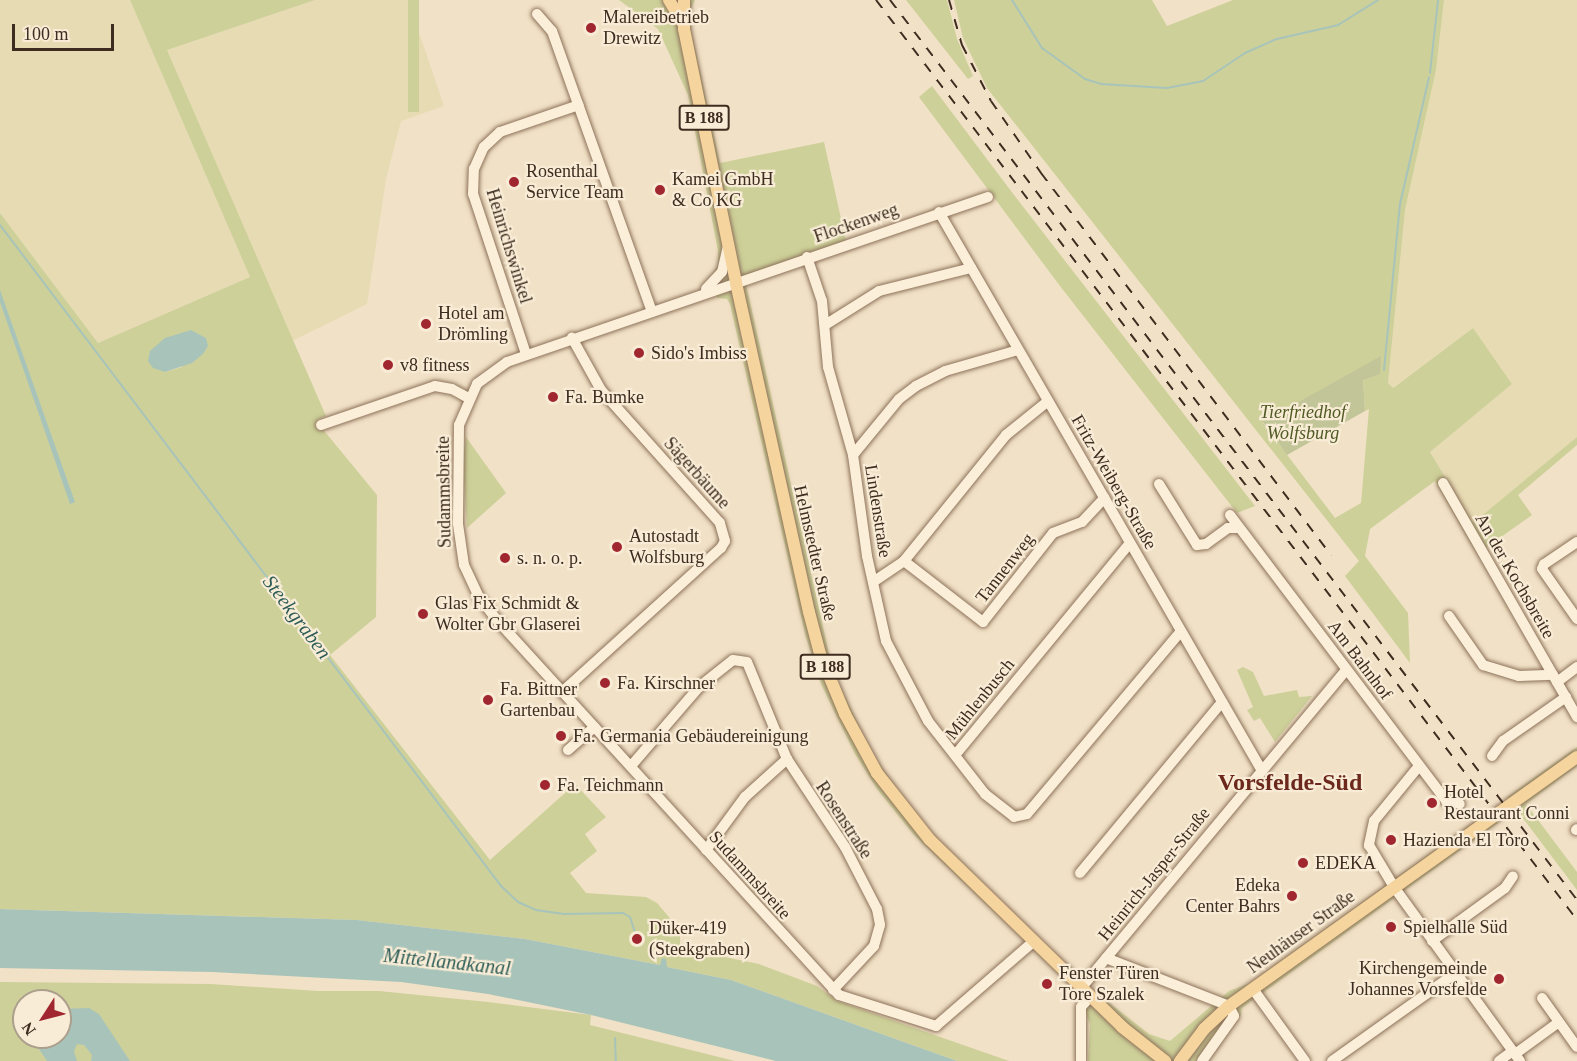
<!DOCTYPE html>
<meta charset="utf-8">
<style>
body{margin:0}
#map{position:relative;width:1577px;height:1061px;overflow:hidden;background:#f1e1c6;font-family:"Times New Roman",serif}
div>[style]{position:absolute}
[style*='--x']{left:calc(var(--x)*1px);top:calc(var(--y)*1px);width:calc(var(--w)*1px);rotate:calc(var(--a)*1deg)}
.farmland>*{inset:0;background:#e7dbb3}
.green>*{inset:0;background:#cdd099;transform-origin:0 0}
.cemetery>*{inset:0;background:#c2c598}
.water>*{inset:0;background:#a8c4ba}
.stream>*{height:2px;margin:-1px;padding:0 1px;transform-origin:1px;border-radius:1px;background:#a8c4ba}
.roads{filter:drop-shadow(0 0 2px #8d725a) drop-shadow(0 0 2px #8d725a)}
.minor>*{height:10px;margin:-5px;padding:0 5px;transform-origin:5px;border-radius:5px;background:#fbefda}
.major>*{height:12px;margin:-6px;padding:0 6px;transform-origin:6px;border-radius:6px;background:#f5d49d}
.rail>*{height:2px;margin-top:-1px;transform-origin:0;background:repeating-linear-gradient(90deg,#3d2c1f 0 10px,transparent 0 20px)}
.dots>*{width:16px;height:16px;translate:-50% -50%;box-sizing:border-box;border:3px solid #f8ecd6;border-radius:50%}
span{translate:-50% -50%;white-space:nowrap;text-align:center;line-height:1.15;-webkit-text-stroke:4.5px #f8ecd6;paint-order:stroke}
.shield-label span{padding:2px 4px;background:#f8ecd6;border:2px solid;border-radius:4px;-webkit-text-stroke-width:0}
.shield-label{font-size:16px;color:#3d2c1f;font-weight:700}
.poi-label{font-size:18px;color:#3d2c1f}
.left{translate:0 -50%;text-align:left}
.right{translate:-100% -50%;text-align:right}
.street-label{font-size:18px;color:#3d2c1f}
.park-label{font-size:18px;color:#505a24;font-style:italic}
.water-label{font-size:20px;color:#2d5d57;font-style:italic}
.district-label{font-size:24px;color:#6c281c;font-weight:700}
.north{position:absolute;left:12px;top:989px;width:60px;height:60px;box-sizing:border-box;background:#f8ecd6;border:2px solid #ad9f8d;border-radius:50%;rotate:234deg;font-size:16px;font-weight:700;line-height:24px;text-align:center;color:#3d2c1f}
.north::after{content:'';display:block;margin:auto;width:21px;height:27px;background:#a0272f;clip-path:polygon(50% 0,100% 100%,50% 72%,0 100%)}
.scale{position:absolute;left:12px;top:24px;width:102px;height:27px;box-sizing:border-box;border:3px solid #3d2c1f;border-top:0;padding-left:8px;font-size:18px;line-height:21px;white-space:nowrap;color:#3d2c1f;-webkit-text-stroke:4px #f8ecd6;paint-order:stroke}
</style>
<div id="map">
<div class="farmland">
<i style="clip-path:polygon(0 0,130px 0,250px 277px,98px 343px,0 213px)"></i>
<i style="clip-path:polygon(315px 0,408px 0,444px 106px,401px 121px,386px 179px,367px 304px,292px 341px,167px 50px)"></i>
<i style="clip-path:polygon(1444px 0,1577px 0,1577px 437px,1473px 524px,1430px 452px,1512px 384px,1473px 328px,1392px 388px,1388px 383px,1405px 210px,1436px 70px)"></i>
</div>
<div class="green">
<i style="clip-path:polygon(evenodd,130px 0,315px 0,167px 50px,326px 416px,318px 419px,321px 427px,377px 495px,376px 617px,330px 655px,490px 860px,575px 784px,606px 817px,585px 834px,597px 851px,570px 873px,586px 893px,646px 897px,657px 903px,674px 923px,680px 935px,680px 948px,759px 964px,817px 986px,837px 1001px,1009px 1061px,957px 1061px,731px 980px,667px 967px,663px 958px,660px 965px,525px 939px,357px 920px,0 909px,0 213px,98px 343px,250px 277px,130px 0,179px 332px,182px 367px,165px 372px,179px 332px)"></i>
<i style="left:408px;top:0;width:11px;height:112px"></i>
<i style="clip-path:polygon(619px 0,695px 0,688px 15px,720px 163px,824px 142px,848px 250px,746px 284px,833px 671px,873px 755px,924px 825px,1079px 979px,1149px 1034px,1170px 1041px,1229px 991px,1248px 984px,1489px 811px,1498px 823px,1242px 1008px,1241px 1015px,1205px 1061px,1088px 1061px,1090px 1024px,1085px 1011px,1089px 1003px,914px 835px,877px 789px,855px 754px,821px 684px,805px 634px,730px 304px,727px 299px,717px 298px,710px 278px,718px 265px,718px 251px,688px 95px,658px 29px)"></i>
<i style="clip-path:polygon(906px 0,947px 0,957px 39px,973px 76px,968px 79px)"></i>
<i style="clip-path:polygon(evenodd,954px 0,1152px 0,1167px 26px,1233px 0,1444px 0,1436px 70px,1405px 210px,1388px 383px,1393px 388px,1473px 328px,1512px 384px,1430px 452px,1473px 523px,1577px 437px,1577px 445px,1518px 495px,1532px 515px,1477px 554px,1435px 481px,1370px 529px,1365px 556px,1408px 613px,1410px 663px,1345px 576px,1359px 561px,987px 88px,963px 38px,954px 0,1381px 357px,1363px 379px,1365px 411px,1369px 409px,1361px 503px,1335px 518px,1263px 423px,1381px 357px)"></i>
<i style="clip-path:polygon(932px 86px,1014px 195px,1255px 506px,1237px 513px,1060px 286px,919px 97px)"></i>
<i style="clip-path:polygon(466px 437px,506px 493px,467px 528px,463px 462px)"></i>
<i style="clip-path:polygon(1243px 667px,1253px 672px,1264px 696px,1297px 690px,1299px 697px,1312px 696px,1275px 742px,1260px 718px,1254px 721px,1247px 710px,1253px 707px,1237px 670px)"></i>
<i style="clip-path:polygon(1577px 747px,1577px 766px,1526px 804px,1577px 872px,1577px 890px,1507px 797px)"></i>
<i style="clip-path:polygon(evenodd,0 982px,210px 984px,318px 991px,379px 991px,488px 1002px,591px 1015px,590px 1025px,735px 1061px,0 1061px,0 982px,24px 1001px,60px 1001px,60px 1037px,24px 1037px,24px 1001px)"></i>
</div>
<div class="cemetery">
<i style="clip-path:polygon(1381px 356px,1380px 374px,1363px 380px,1365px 411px,1287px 455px,1263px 422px)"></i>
</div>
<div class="water">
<i style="clip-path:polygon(0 290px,75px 502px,70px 504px,0 302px)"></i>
<i style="clip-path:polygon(191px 330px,206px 338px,208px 346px,203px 354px,192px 363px,165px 372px,153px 368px,148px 361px,150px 351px,165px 338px)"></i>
<i style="clip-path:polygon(0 909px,357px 920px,525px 939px,660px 965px,662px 958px,666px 959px,667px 967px,731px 980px,957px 1061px,776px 1061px,591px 1015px,488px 994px,401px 982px,212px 972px,0 968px)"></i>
<i style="clip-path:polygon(89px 1008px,99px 1014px,130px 1061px,91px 1061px,92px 1055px,84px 1045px,77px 1044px,74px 1051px,77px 1061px,47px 1061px,31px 1037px,60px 1037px,60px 1009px)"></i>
</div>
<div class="stream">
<i style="--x:1012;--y:0;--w:57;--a:58"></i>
<i style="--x:1042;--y:48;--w:53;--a:35.8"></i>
<i style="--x:1085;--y:79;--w:17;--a:17"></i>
<i style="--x:1101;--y:84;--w:66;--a:3.5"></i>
<i style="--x:1167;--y:88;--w:37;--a:-11"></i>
<i style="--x:1203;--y:81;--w:50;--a:-33.7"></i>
<i style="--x:1245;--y:53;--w:35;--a:-24"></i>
<i style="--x:1277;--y:39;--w:63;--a:-12.9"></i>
<i style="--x:1338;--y:25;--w:47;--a:-32"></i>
<i style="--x:1430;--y:73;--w:73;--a:-83.7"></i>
<i style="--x:0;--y:225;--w:829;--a:52.84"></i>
<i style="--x:501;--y:886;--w:23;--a:43"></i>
<i style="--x:518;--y:902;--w:20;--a:24"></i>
<i style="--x:536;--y:910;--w:28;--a:8"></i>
<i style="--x:564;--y:914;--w:59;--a:-1"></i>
<i style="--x:623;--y:913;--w:8;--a:30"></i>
<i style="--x:630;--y:917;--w:16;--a:72"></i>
<i style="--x:1384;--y:370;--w:167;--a:-84.5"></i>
<i style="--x:1400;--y:204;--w:130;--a:-77.1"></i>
<i style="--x:615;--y:1038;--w:23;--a:88"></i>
</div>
<div class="roads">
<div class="minor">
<i style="--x:537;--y:14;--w:23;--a:49"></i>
<i style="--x:552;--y:31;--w:298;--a:70.4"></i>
<i style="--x:988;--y:197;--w:509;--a:161.07"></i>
<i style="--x:507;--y:362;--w:37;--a:144"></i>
<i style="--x:477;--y:384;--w:45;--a:113.7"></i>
<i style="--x:459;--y:425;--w:99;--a:90.6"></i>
<i style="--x:458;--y:524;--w:41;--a:81.7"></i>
<i style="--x:464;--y:565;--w:35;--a:65"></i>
<i style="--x:479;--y:597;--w:28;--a:52"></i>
<i style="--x:496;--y:619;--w:509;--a:47.63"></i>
<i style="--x:839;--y:995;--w:102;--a:17.7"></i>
<i style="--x:936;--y:1026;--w:130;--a:-40.9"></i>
<i style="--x:939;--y:212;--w:643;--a:59.97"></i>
<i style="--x:807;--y:257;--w:46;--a:71.2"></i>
<i style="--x:822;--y:301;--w:66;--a:84.8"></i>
<i style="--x:828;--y:367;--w:91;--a:74.1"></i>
<i style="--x:853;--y:455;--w:102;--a:82.1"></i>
<i style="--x:867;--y:556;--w:87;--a:77.4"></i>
<i style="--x:886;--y:641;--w:90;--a:62.3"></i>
<i style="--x:928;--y:721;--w:93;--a:52"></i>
<i style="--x:985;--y:794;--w:37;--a:38"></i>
<i style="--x:1014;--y:817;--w:13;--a:-13"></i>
<i style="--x:1027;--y:814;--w:238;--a:-49.9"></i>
<i style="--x:706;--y:289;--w:23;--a:-47"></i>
<i style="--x:722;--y:272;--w:27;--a:-77"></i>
<i style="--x:825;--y:325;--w:64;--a:-32.2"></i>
<i style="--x:879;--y:291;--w:95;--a:-14"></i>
<i style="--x:526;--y:354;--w:169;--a:-108.3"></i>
<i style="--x:473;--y:194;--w:25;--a:-88"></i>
<i style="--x:474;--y:169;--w:24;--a:-66"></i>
<i style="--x:484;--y:147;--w:22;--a:-43"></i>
<i style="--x:500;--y:132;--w:83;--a:-18.9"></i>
<i style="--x:321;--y:425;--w:120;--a:-18.9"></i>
<i style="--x:435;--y:386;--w:17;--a:10"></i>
<i style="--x:452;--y:389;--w:18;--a:29"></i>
<i style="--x:853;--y:455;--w:72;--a:-50.6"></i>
<i style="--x:899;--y:399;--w:21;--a:-37"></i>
<i style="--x:916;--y:386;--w:33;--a:-27"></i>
<i style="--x:945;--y:371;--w:76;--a:-16"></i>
<i style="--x:1443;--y:483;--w:270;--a:60.2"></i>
<i style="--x:1159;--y:484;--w:72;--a:58.1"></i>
<i style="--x:1197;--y:545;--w:9;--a:-6"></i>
<i style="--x:1206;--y:544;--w:27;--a:-36"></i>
<i style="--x:1228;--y:528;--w:11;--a:0"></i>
<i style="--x:1230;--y:515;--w:358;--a:52.9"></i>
<i style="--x:1446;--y:801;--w:14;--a:12"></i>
<i style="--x:1577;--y:542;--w:40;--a:146"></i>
<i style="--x:1544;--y:564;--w:5;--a:112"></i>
<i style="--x:1542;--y:569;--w:61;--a:55"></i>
<i style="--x:904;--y:561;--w:100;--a:37.7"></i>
<i style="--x:983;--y:622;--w:113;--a:-51.8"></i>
<i style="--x:1053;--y:533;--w:31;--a:-21"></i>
<i style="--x:1082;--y:522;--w:33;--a:-47"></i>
<i style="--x:873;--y:582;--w:37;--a:-34"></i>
<i style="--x:904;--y:561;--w:162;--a:-51"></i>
<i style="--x:1006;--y:435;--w:54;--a:-39"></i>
<i style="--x:1449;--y:616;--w:60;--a:55.2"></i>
<i style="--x:1483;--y:665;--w:38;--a:17"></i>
<i style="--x:1519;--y:676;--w:34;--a:-2"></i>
<i style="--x:1557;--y:682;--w:25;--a:-37"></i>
<i style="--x:562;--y:692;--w:215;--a:-42.2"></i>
<i style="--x:721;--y:548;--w:8;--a:-60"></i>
<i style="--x:725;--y:541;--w:19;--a:-106"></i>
<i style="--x:720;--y:523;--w:178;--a:-131.8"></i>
<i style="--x:601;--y:390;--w:60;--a:-119.1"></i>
<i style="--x:568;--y:750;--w:35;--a:-41"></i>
<i style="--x:956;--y:754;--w:273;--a:-50.5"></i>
<i style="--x:1492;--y:756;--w:19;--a:-54"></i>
<i style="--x:1503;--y:741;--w:77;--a:-34.9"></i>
<i style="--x:631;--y:766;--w:104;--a:-49.3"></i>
<i style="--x:699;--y:687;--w:43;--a:-38.5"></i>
<i style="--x:733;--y:660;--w:14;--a:8"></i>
<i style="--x:747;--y:662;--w:105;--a:67.6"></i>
<i style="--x:787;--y:759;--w:105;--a:56.6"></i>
<i style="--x:845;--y:847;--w:70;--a:62.7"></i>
<i style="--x:877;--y:909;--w:16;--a:79"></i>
<i style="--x:880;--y:925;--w:22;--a:106"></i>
<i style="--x:874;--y:946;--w:60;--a:133"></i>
<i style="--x:1419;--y:766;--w:71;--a:129.3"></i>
<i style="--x:1374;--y:821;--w:25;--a:102"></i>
<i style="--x:1369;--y:845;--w:49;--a:59.2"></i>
<i style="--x:1394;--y:887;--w:215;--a:54.1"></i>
<i style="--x:1576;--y:830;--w:1;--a:-45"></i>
<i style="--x:706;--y:850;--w:66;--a:-53.7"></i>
<i style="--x:745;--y:797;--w:57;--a:-42.1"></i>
<i style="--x:1080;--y:873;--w:222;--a:-50.3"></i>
<i style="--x:1432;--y:941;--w:90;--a:-36"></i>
<i style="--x:1505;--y:888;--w:14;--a:-56"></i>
<i style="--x:1106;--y:958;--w:132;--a:21.3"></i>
<i style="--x:1229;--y:1006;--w:11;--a:63"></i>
<i style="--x:1234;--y:1016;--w:55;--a:125.4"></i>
<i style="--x:1082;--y:987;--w:411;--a:-50.2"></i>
<i style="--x:1253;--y:989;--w:89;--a:54.2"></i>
<i style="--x:1542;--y:998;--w:60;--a:54.5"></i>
<i style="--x:1515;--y:1054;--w:54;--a:-36"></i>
<i style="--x:1081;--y:1061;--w:54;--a:-90"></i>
<i style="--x:1081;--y:1007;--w:15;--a:-48"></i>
<i style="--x:1332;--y:1061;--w:152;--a:-35.4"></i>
<i style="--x:1499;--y:1061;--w:17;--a:-36"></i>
</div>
<div class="major">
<i style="--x:669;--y:0;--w:26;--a:59"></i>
<i style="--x:684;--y:0;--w:29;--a:90"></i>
<i style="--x:684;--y:29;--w:259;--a:78.4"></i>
<i style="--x:736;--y:283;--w:337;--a:77.5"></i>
<i style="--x:809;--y:612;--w:43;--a:75.3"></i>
<i style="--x:820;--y:654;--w:65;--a:67.4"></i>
<i style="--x:845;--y:714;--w:67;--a:61.5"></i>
<i style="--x:877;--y:773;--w:85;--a:51.7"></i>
<i style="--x:930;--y:840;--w:268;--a:44.2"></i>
<i style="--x:1122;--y:1027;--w:55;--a:38.3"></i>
<i style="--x:1180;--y:1061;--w:40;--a:-53"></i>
<i style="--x:1204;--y:1029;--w:34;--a:-43"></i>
<i style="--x:1229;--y:1006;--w:428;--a:-35.6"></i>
</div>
</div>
<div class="rail">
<i style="--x:876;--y:0;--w:1157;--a:52.69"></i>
<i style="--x:890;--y:0;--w:1132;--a:52.64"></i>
<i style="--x:949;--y:0;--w:47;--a:73.9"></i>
<i style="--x:962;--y:45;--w:63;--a:62.6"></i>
<i style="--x:991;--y:101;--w:88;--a:55.2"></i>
<i style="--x:1041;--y:173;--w:480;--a:52.8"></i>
</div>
<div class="dots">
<i style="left:591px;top:28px;background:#a0272f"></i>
<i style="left:514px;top:182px;background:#a0272f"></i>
<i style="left:660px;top:190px;background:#a0272f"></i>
<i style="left:426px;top:324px;background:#a0272f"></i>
<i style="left:639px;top:353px;background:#a0272f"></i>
<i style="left:388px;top:365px;background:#a0272f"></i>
<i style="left:553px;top:397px;background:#a0272f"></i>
<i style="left:617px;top:547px;background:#a0272f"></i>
<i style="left:505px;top:558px;background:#a0272f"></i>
<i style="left:423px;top:614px;background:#a0272f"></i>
<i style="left:605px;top:683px;background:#a0272f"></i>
<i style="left:488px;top:700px;background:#a0272f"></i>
<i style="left:561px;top:736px;background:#a0272f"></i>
<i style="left:545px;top:785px;background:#a0272f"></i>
<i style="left:1432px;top:803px;background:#a0272f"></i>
<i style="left:1391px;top:840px;background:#a0272f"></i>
<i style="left:1303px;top:863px;background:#a0272f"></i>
<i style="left:1292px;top:896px;background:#a0272f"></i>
<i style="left:1391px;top:927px;background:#a0272f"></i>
<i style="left:637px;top:939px;background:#a0272f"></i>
<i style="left:1499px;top:979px;background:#a0272f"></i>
<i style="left:1047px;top:984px;background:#a0272f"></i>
</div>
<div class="shield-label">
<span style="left:704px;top:118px">B 188</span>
<span style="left:825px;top:667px">B 188</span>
</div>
<div class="poi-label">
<span class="left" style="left:603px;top:28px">Malereibetrieb<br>Drewitz</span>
<span class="left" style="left:526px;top:182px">Rosenthal<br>Service Team</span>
<span class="left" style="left:672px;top:190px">Kamei GmbH<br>&amp; Co KG</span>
<span class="left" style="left:438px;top:324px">Hotel am<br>Drömling</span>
<span class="left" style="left:651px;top:353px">Sido's Imbiss</span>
<span class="left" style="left:400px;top:365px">v8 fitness</span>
<span class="left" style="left:565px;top:397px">Fa. Bumke</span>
<span class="left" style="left:629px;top:547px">Autostadt<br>Wolfsburg</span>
<span class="left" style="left:517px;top:558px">s. n. o. p.</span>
<span class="left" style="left:435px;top:614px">Glas Fix Schmidt &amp;<br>Wolter Gbr Glaserei</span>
<span class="left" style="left:617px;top:683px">Fa. Kirschner</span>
<span class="left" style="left:500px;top:700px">Fa. Bittner<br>Gartenbau</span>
<span class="left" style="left:573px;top:736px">Fa. Germania Gebäudereinigung</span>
<span class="left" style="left:557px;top:785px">Fa. Teichmann</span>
<span class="left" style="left:1444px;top:803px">Hotel<br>Restaurant Conni</span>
<span class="left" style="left:1403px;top:840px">Hazienda El Toro</span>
<span class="left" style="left:1315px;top:863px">EDEKA</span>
<span class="right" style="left:1280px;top:896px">Edeka<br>Center Bahrs</span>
<span class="left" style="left:1403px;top:927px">Spielhalle Süd</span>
<span class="left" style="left:649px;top:939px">Düker-419<br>(Steekgraben)</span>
<span class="right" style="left:1487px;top:979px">Kirchengemeinde<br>Johannes Vorsfelde</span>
<span class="left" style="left:1059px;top:984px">Fenster Türen<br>Tore Szalek</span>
</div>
<div class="street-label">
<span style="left:856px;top:223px;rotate:-19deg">Flockenweg</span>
<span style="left:509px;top:246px;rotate:73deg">Heinrichswinkel</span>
<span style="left:697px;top:473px;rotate:48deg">Sägerbäume</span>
<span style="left:1114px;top:482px;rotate:60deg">Fritz-Weiberg-Straße</span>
<span style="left:444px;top:492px;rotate:-91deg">Sudammsbreite</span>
<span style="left:878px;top:511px;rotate:81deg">Lindenstraße</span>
<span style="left:815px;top:553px;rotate:77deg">Helmstedter Straße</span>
<span style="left:1005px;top:568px;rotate:-52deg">Tannenweg</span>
<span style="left:1515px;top:576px;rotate:60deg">An der Kochsbreite</span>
<span style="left:1360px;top:660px;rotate:53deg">Am Bahnhof</span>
<span style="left:980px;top:699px;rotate:-51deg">Mühlenbusch</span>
<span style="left:844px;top:820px;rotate:57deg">Rosenstraße</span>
<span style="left:1154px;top:874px;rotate:-51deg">Heinrich-Jasper-Straße</span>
<span style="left:750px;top:875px;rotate:48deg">Sudammsbreite</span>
<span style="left:1301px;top:932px;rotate:-36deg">Neuhäuser Straße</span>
</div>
<div class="park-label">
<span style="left:1303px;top:423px">Tierfriedhof<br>Wolfsburg</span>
</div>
<div class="water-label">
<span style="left:297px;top:617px;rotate:53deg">Steekgraben</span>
<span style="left:447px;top:962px;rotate:6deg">Mittellandkanal</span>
</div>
<div class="district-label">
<span style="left:1290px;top:783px">Vorsfelde-Süd</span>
</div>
<div class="north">N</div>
<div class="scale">100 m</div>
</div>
